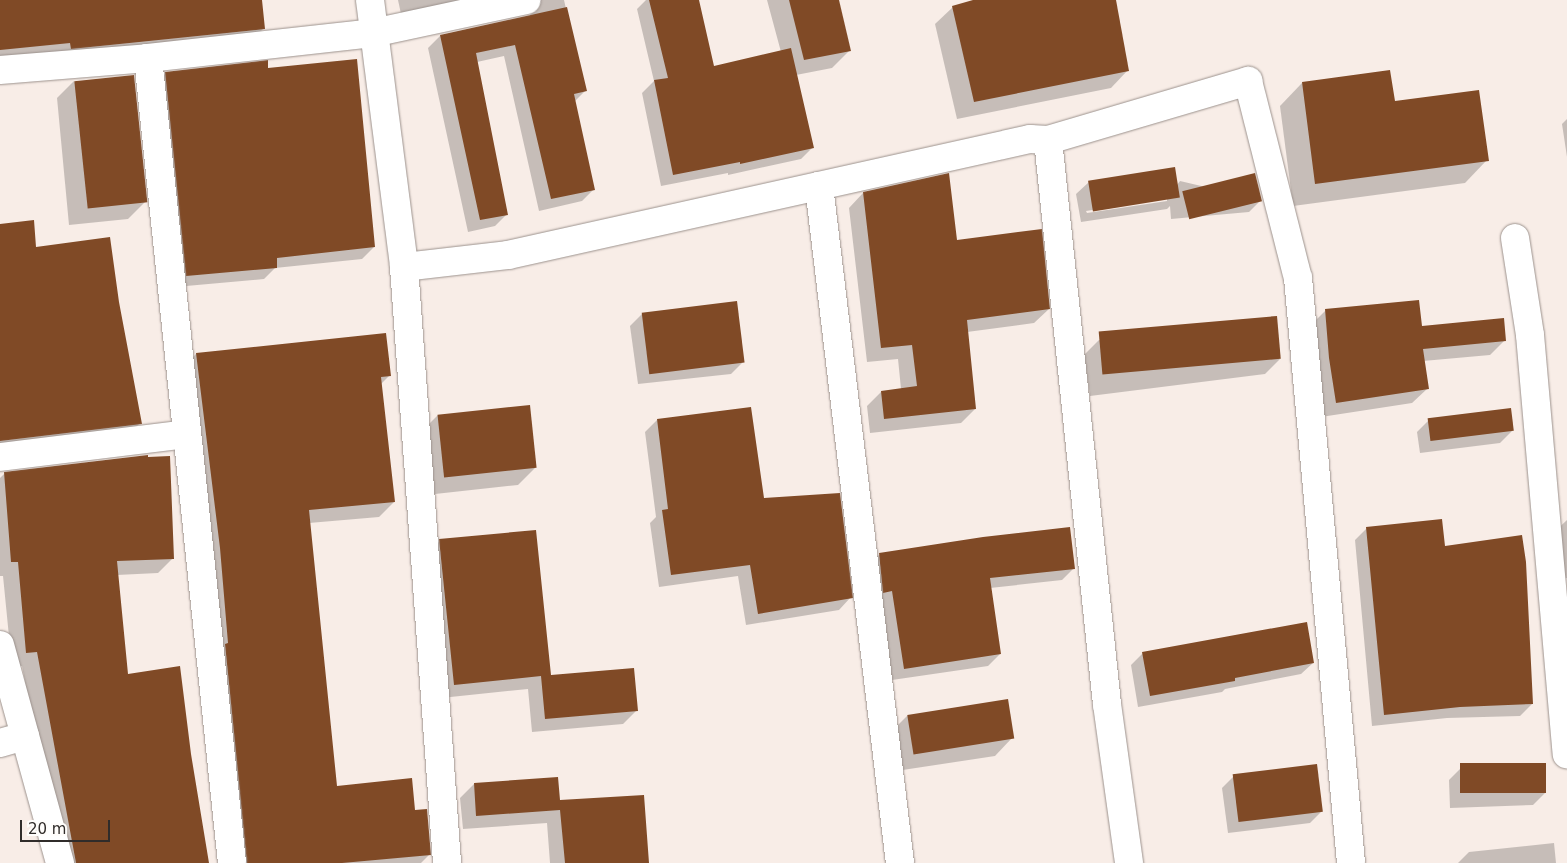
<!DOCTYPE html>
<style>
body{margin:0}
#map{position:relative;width:1567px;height:863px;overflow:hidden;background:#f8ede7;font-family:"DejaVu Sans",sans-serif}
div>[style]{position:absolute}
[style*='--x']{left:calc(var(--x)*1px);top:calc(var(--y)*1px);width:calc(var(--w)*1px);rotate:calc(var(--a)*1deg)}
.shadow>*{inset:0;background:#0003}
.building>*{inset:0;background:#804a26;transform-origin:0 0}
.roads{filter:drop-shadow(0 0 1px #9c928d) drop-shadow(0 0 1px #9c928d)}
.minor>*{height:28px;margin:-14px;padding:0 14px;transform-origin:14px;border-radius:14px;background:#fff}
span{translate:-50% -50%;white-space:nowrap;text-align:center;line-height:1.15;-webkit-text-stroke:5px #fffdfb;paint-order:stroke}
.scale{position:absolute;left:20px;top:820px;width:90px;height:22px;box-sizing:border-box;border:2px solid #302c2a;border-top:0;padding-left:6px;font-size:15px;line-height:18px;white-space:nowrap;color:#302c2a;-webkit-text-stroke:4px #fffdfb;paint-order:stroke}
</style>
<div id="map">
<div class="shadow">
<i style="clip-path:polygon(0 0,260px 0,263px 29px,251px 41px,0 61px)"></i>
<i style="clip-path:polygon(398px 0,493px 0,401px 14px)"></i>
<i style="clip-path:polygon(524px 0,564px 0,585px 91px,574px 102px,594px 189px,582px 201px,539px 211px,504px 56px,477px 62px,507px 214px,495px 226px,468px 232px,428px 48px,440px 36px,530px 16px,531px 9px)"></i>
<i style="clip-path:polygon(646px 0,697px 0,713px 67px,781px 52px,767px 0,837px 0,849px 51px,832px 68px,796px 75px,813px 147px,801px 159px,728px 175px,728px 173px,661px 186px,642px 93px,654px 81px,637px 9px)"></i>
<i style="clip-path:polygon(981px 0,1114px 0,1128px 70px,1111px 88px,957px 119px,935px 24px,953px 7px)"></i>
<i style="clip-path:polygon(267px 69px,374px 247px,362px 259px,275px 268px,264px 279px,175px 287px,154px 85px,166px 73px)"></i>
<i style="clip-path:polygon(74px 81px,146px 201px,128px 219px,69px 225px,57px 98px)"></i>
<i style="clip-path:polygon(1302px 83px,1394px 102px,1487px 160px,1465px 183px,1293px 206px,1280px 106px)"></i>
<i style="clip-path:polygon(1567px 119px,1567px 157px,1562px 124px)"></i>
<i style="clip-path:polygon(evenodd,1180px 181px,1261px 200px,1249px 212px,1171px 219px,1170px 206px,1167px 209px,1081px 222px,1076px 194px,1089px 182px,1177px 185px,1180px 181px,1167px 199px,1167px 201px,1087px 213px,1086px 211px,1167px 199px)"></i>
<i style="clip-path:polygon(863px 193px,956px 242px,1049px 309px,1034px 323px,967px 332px,975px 409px,961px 423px,870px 433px,867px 406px,881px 392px,901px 389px,898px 359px,867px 362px,849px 208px)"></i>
<i style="clip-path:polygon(0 225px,118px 302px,140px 423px,127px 437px,0 453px)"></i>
<i style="clip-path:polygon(1326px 310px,1421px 327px,1505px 340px,1490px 355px,1423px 361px,1427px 389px,1412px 403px,1321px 417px,1311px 325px)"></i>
<i style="clip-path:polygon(642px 314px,743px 362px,731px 374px,638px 384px,630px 326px)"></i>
<i style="clip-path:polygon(1099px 340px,1280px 359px,1265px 374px,1090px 396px,1084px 355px)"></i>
<i style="clip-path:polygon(196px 354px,389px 376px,381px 384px,394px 502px,379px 517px,309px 523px,336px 787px,414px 811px,429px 855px,421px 863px,232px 863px,181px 369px)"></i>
<i style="clip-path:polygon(438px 415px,535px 468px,518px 485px,426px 495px,420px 433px)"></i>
<i style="clip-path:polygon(657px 420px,763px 499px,851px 597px,839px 610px,746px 625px,738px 576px,659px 587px,650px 523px,656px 517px,645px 432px)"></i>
<i style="clip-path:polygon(1429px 420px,1512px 431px,1500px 443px,1420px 453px,1417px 432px)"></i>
<i style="clip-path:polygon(5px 473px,173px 558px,158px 573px,117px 575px,127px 675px,190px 754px,207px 863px,59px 863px,22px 666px,12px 667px,3px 576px,0 576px,0 478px)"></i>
<i style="clip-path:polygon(1567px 520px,1567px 578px,1555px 579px,1549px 537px)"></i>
<i style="clip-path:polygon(1367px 528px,1443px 547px,1532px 704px,1520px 716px,1447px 718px,1372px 726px,1355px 540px)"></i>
<i style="clip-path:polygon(440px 541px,550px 676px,636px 711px,623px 724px,532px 732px,528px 689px,441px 698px,426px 554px)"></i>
<i style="clip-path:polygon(879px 555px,1074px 568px,1062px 580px,990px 588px,1000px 654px,988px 666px,892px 680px,867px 567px)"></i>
<i style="clip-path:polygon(1143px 653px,1313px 663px,1301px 674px,1225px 689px,1222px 692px,1138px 707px,1131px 665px)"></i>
<i style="clip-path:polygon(907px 716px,1012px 738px,995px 756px,896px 771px,890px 733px)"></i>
<i style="clip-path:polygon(1461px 768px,1545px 793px,1533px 805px,1450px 808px,1449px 780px)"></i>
<i style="clip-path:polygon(1234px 776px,1322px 811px,1310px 823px,1228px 833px,1222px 788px)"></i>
<i style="clip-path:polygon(557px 778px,559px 802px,647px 863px,550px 863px,547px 823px,463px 829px,460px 798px,474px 784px)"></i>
<i style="clip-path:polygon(1554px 843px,1556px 863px,1458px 863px,1469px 852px)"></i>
</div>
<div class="building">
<i style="clip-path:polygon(0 0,262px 0,265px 29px,71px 49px,70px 43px,0 50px)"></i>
<i style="clip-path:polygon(649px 0,699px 0,714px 66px,791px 48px,814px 148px,740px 164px,740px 162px,673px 175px,654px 80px,668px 78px)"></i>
<i style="clip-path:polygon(789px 0,839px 0,851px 51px,804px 60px)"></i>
<i style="clip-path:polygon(973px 0,1116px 0,1129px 71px,974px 102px,952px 6px)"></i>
<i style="clip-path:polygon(567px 7px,587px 91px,574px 94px,595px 190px,551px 199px,515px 45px,476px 53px,508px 215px,480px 220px,440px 35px)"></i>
<i style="clip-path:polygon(357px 59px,375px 247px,277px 258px,277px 268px,186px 276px,165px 72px,268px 60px,268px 68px)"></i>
<i style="clip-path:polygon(1390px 70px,1395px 101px,1479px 90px,1489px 161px,1315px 184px,1302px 82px)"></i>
<i style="left:134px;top:75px;width:128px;height:60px;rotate:84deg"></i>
<i style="left:1175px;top:167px;width:31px;height:88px;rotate:81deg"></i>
<i style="clip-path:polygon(949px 173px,957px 240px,1042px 229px,1050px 309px,967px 320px,976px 409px,884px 419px,881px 391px,917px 386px,912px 345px,881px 348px,863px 192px)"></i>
<i style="left:1255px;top:173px;width:29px;height:75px;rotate:76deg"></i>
<i style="clip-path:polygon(34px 220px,36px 247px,110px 237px,119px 302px,142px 424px,0 441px,0 224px)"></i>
<i style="clip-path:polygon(1419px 300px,1422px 326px,1504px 318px,1506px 341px,1423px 349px,1429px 389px,1336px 403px,1329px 358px,1325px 309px)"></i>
<i style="left:737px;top:301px;width:62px;height:96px;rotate:83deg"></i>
<i style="left:1277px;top:316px;width:43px;height:179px;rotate:85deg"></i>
<i style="clip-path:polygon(386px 333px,391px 376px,381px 377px,395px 502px,309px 510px,337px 786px,412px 778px,415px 810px,427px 809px,431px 855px,342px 863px,247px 863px,225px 644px,228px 643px,220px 548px,196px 353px)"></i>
<i style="left:530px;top:405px;width:63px;height:93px;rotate:84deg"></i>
<i style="clip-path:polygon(751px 407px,764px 498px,840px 493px,853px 598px,758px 614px,750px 565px,671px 575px,662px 510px,668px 509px,657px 419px)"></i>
<i style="left:1511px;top:408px;width:23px;height:84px;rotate:83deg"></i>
<i style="clip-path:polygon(148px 455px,148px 457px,170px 456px,174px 559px,117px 561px,128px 674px,180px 666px,191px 754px,209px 863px,76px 863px,37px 652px,26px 653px,18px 562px,11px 562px,4px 472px)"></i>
<i style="clip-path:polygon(1442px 519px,1445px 546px,1522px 535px,1526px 562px,1533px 704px,1460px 707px,1384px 715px,1366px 527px)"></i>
<i style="clip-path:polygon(1070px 527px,1075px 569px,990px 578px,1001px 654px,904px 669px,892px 591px,883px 593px,879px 553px,983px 537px)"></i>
<i style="clip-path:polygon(536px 530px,551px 675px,634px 668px,638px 711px,545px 719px,541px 676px,454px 685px,439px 539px)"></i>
<i style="clip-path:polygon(1307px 622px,1314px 663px,1235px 678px,1235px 681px,1150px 696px,1142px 652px)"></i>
<i style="left:1008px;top:699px;width:40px;height:102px;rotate:81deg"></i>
<i style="left:1546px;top:763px;width:30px;height:86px;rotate:90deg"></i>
<i style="left:1317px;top:764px;width:48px;height:85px;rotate:83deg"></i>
<i style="clip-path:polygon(558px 777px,560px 800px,644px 795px,649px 863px,565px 863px,560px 810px,476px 816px,474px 783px)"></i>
</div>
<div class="roads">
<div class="minor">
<i style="--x:370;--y:0;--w:269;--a:82.7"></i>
<i style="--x:404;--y:267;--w:598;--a:85.87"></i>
<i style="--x:148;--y:58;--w:809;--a:84.04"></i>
<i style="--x:0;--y:70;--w:148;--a:-4.6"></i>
<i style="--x:148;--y:58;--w:226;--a:-6.3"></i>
<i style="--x:373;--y:33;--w:157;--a:-12.1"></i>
<i style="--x:1048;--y:140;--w:567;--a:84.03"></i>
<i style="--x:1107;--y:704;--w:161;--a:82.1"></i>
<i style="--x:819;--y:186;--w:682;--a:83.18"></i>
<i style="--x:1515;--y:238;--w:98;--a:81.2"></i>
<i style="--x:1530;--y:335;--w:421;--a:85"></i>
<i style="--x:404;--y:267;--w:105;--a:-6.6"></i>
<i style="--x:508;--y:255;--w:535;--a:-12.53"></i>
<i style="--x:1030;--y:139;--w:18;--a:3"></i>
<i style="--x:1048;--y:140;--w:209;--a:-16.4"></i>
<i style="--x:1248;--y:81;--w:203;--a:75.8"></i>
<i style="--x:1298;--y:278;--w:587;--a:84.82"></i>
<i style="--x:0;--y:457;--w:188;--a:-7"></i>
<i style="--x:0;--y:645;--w:226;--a:74.6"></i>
<i style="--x:0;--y:743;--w:26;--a:-16"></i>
</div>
</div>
<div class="scale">20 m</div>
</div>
